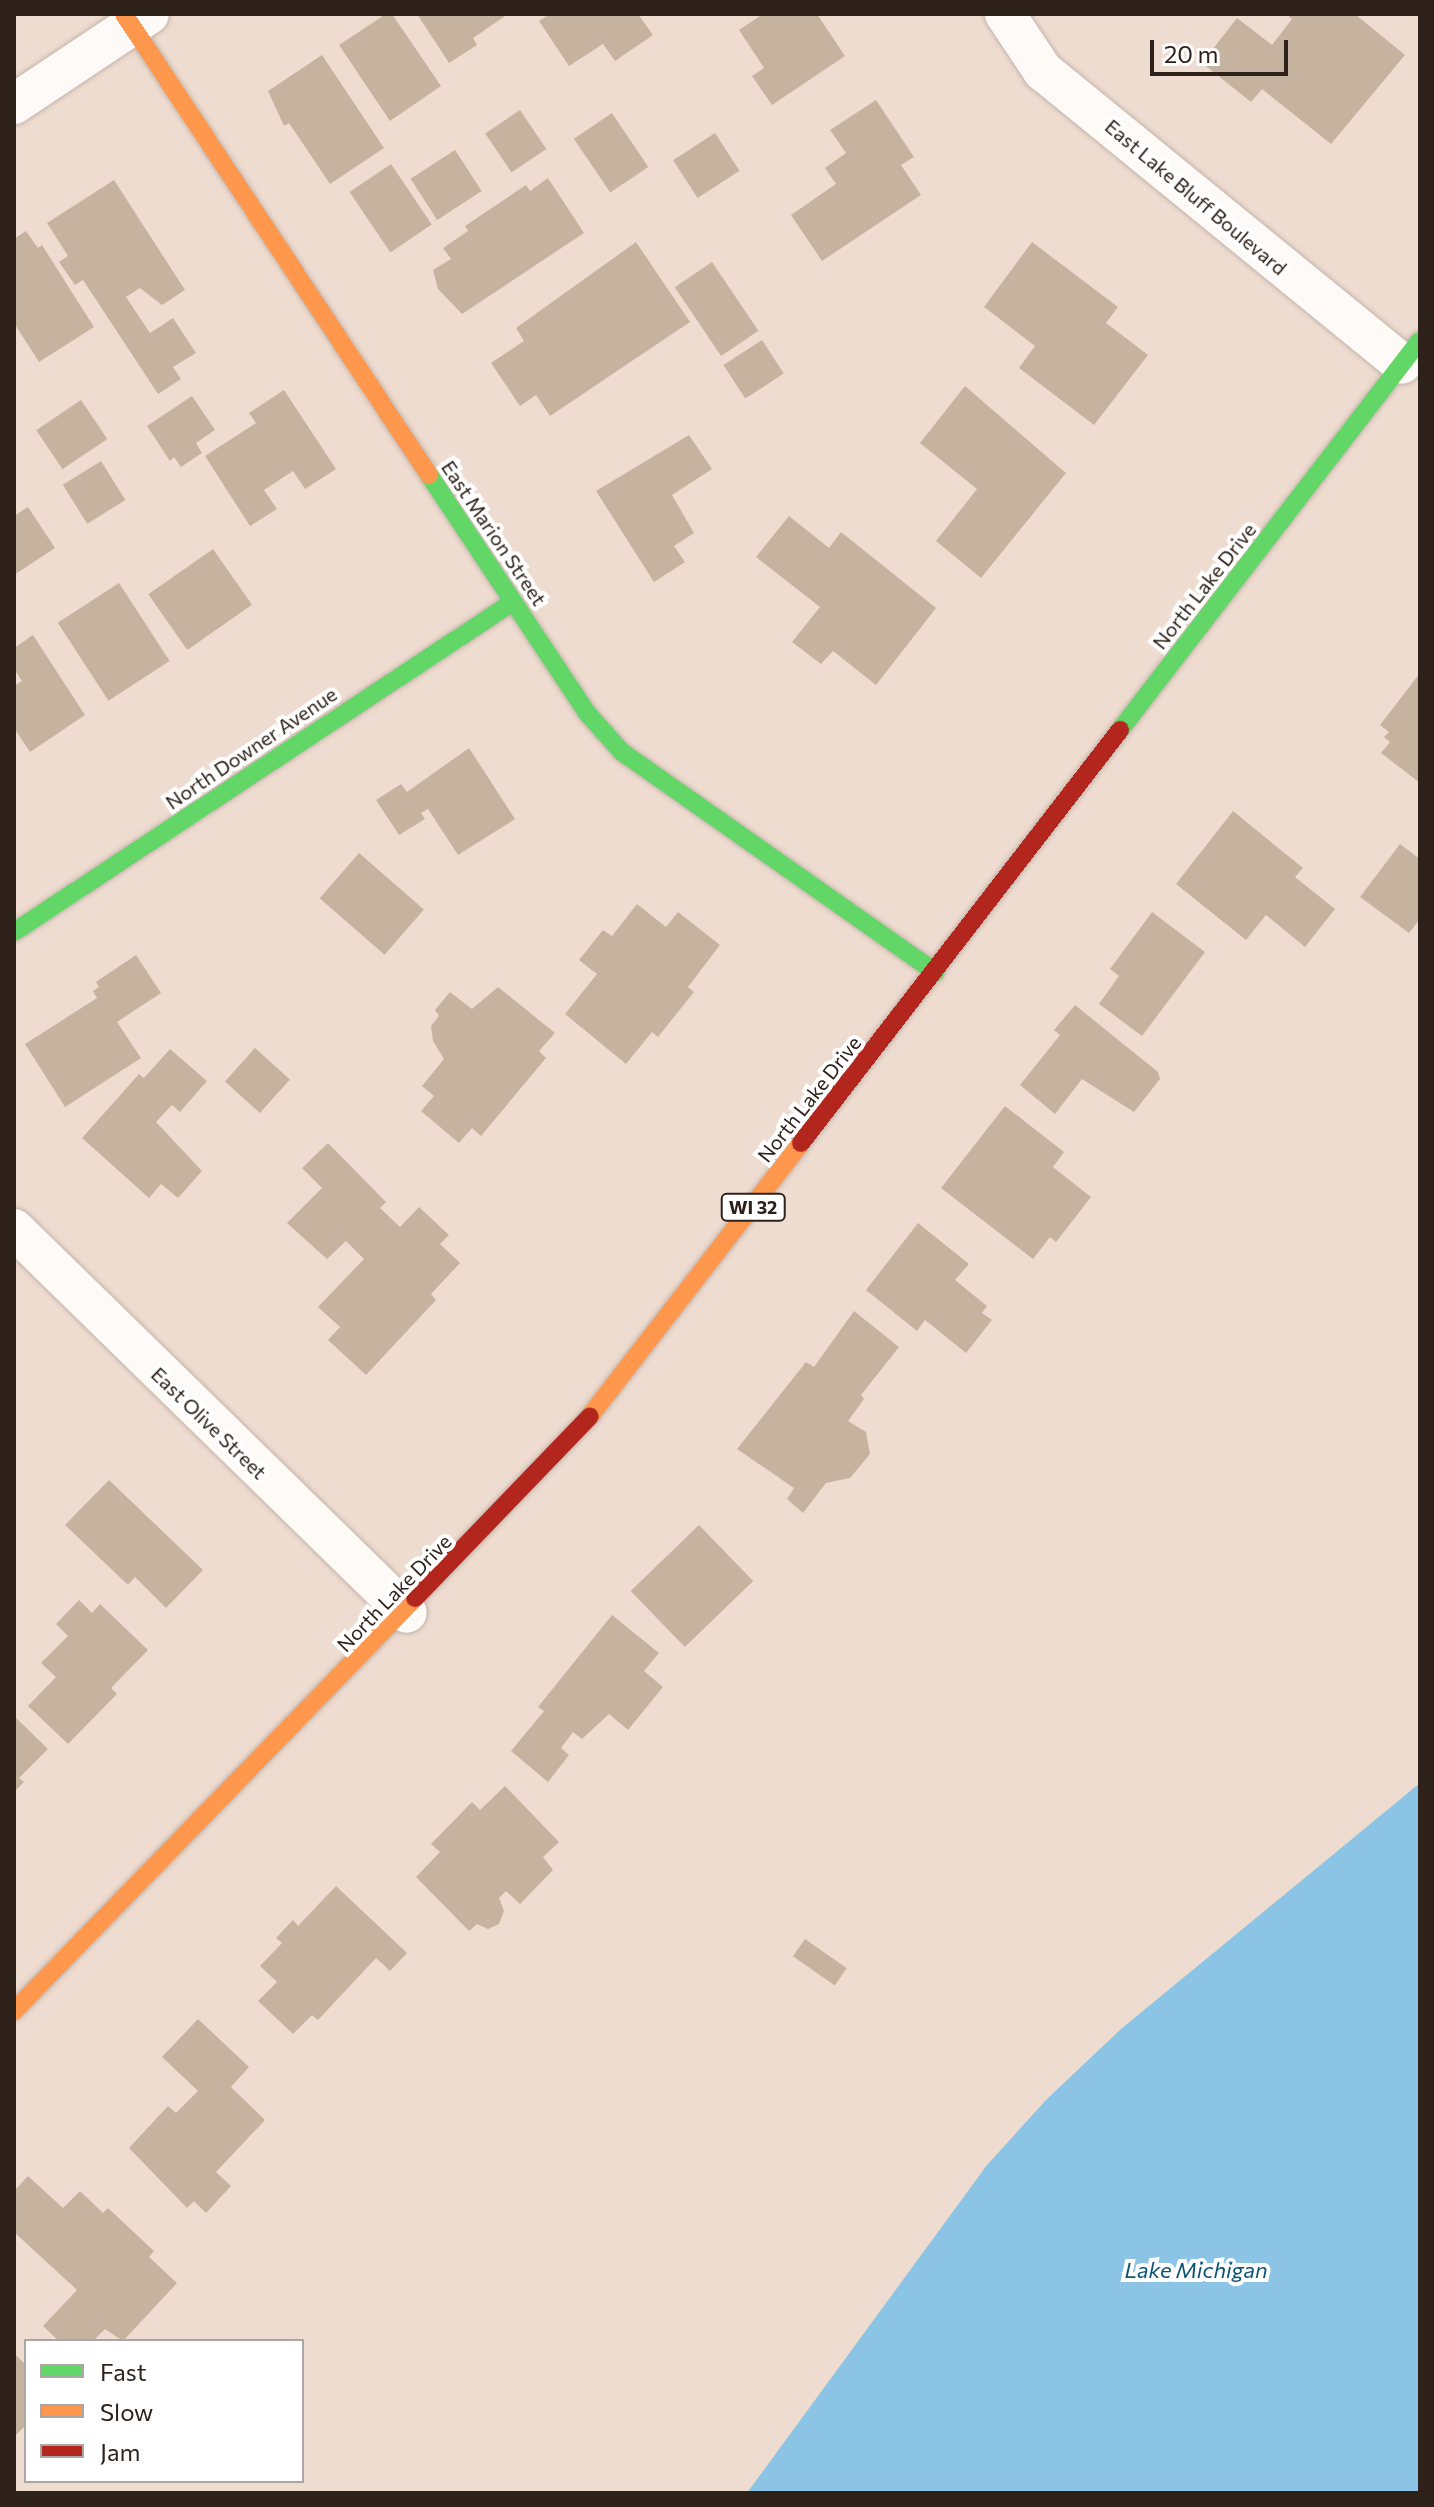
<!DOCTYPE html>
<style>
body{margin:0}
#map{position:relative;width:1434px;height:2507px;overflow:hidden;background:#efdcd0;font-family:Commissioner,sans-serif}
div>[style]{position:absolute}
[style*='--x']{left:calc(var(--x)*1px);top:calc(var(--y)*1px);width:calc(var(--w)*1px);rotate:calc(var(--a)*1deg)}
.water>*{inset:0;background:#8bc4e4}
.building>*{inset:0;background:#c6b39f;transform-origin:0 0}
.roads{filter:drop-shadow(0 0 2px #c3b4ab) drop-shadow(0 0 2px #c3b4ab)}
.street>*{height:40px;margin:-20px;padding:0 20px;transform-origin:20px;border-radius:20px;background:#fdfaf8}
.fast>*{height:18px;margin:-9px;padding:0 9px;transform-origin:9px;border-radius:9px;background:#63d668}
.slow>*{height:18px;margin:-9px;padding:0 9px;transform-origin:9px;border-radius:9px;background:#ff974d}
.jam>*{height:18px;margin:-9px;padding:0 9px;transform-origin:9px;border-radius:9px;background:#b3261e}
span{translate:-50% -50%;white-space:nowrap;text-align:center;line-height:1.15;-webkit-text-stroke:8px #fff;paint-order:stroke}
.shield-label span{padding:2px 6px;background:#fff;border:2px solid;border-radius:6px;-webkit-text-stroke-width:0}
.shield-label{font-size:18px;color:#2e2119;font-weight:700}
.street-label{font-size:20px;color:#2e2119}
.water-label{font-size:22px;color:#0c5476;font-style:italic}
.frame{position:absolute;inset:0;border:16px solid #2e2119;pointer-events:none}
.legend{position:absolute;left:24px;top:2339px;width:280px;height:144px;box-sizing:border-box;background:#fff;border:2px solid #aba6a3;margin:0;padding:10px 14px;list-style:none;font-size:24px;color:#2e2119}
.legend li{display:flex;align-items:center;gap:16px;height:40px}
.legend b{width:40px;border:2px solid #aba6a3}
.scale{position:absolute;left:1150px;top:40px;width:138px;height:36px;box-sizing:border-box;border:4px solid #2e2119;border-top:0;padding-left:10px;font-size:24px;line-height:28px;white-space:nowrap;color:#2e2119;-webkit-text-stroke:6px #fff;paint-order:stroke}
</style>
<div id="map">
<div class="water">
<i style="clip-path:polygon(1420px 1783px,1420px 2493px,747px 2493px,987px 2165px,1047px 2099px,1121px 2029px)"></i>
</div>
<div class="building">
<i style="clip-path:polygon(386px 14px,392px 14px,441px 86px,390px 121px,339px 45px)"></i>
<i style="clip-path:polygon(417px 14px,508px 14px,473px 38px,477px 45px,449px 63px)"></i>
<i style="clip-path:polygon(550px 14px,638px 14px,653px 35px,615px 61px,603px 44px,569px 66px,539px 21px)"></i>
<i style="clip-path:polygon(763px 14px,817px 14px,845px 56px,772px 105px,752px 76px,764px 68px,739px 30px)"></i>
<i style="clip-path:polygon(1286px 14px,1355px 14px,1405px 55px,1331px 144px,1262px 89px,1251px 102px,1202px 63px,1237px 18px,1272px 45px,1292px 19px)"></i>
<i style="clip-path:polygon(322px 55px,384px 148px,330px 184px,289px 123px,284px 126px,268px 91px)"></i>
<i style="clip-path:polygon(876px 100px,914px 157px,901px 165px,921px 195px,822px 261px,791px 215px,836px 184px,825px 168px,846px 153px,830px 130px)"></i>
<i style="left:520px;top:110px;width:47px;height:42px;rotate:56deg"></i>
<i style="left:612px;top:113px;width:65px;height:46px;rotate:56deg"></i>
<i style="left:715px;top:133px;width:45px;height:50px;rotate:57deg"></i>
<i style="left:455px;top:150px;width:49px;height:53px;rotate:57deg"></i>
<i style="left:391px;top:164px;width:73px;height:50px;rotate:56deg"></i>
<i style="clip-path:polygon(548px 178px,584px 233px,462px 314px,438px 289px,433px 270px,451px 259px,443px 248px,468px 231px,465px 226px,526px 185px,530px 191px)"></i>
<i style="clip-path:polygon(114px 180px,185px 290px,162px 305px,140px 288px,126px 297px,150px 333px,173px 318px,196px 353px,173px 367px,181px 379px,158px 394px,83px 280px,75px 285px,59px 262px,68px 256px,47px 223px)"></i>
<i style="clip-path:polygon(26px 231px,38px 248px,42px 245px,94px 327px,39px 362px,14px 323px,14px 239px)"></i>
<i style="clip-path:polygon(636px 242px,690px 322px,550px 416px,536px 395px,520px 406px,491px 363px,524px 341px,516px 328px)"></i>
<i style="clip-path:polygon(1032px 242px,1118px 307px,1106px 323px,1148px 355px,1094px 425px,1019px 368px,1035px 346px,984px 307px)"></i>
<i style="left:712px;top:262px;width:83px;height:45px;rotate:56deg"></i>
<i style="left:762px;top:340px;width:40px;height:46px;rotate:57deg"></i>
<i style="clip-path:polygon(965px 386px,1066px 473px,981px 578px,936px 541px,977px 489px,920px 443px)"></i>
<i style="clip-path:polygon(284px 390px,336px 469px,305px 489px,293px 471px,264px 490px,277px 509px,250px 526px,205px 456px,256px 423px,249px 413px)"></i>
<i style="clip-path:polygon(192px 396px,215px 430px,196px 443px,202px 453px,181px 467px,174px 457px,170px 461px,147px 426px)"></i>
<i style="left:81px;top:400px;width:47px;height:54px;rotate:56deg"></i>
<i style="clip-path:polygon(689px 435px,712px 469px,672px 495px,694px 533px,674px 546px,685px 562px,654px 582px,596px 491px)"></i>
<i style="left:101px;top:461px;width:46px;height:45px;rotate:58deg"></i>
<i style="clip-path:polygon(28px 507px,55px 548px,14px 575px,14px 516px)"></i>
<i style="clip-path:polygon(789px 516px,829px 548px,841px 532px,936px 608px,876px 685px,833px 651px,821px 664px,792px 642px,820px 607px,756px 557px)"></i>
<i style="left:213px;top:549px;width:68px;height:79px;rotate:55deg"></i>
<i style="left:119px;top:583px;width:93px;height:73px;rotate:57deg"></i>
<i style="clip-path:polygon(33px 635px,85px 715px,30px 752px,14px 728px,14px 686px,22px 681px,14px 669px,14px 648px)"></i>
<i style="clip-path:polygon(1420px 673px,1420px 783px,1381px 753px,1390px 742px,1384px 737px,1389px 732px,1380px 725px)"></i>
<i style="clip-path:polygon(469px 748px,515px 819px,458px 855px,428px 809px,421px 813px,425px 819px,399px 835px,376px 800px,401px 784px,407px 792px)"></i>
<i style="clip-path:polygon(1233px 811px,1303px 868px,1295px 877px,1335px 909px,1305px 947px,1266px 915px,1246px 940px,1176px 884px)"></i>
<i style="clip-path:polygon(1400px 844px,1420px 859px,1420px 919px,1409px 933px,1360px 897px)"></i>
<i style="left:359px;top:853px;width:86px;height:60px;rotate:41deg"></i>
<i style="clip-path:polygon(637px 904px,666px 927px,678px 912px,720px 945px,688px 987px,694px 992px,658px 1037px,652px 1032px,626px 1064px,565px 1014px,597px 974px,579px 960px,603px 930px,612px 936px)"></i>
<i style="clip-path:polygon(1152px 912px,1205px 952px,1142px 1036px,1099px 1004px,1119px 976px,1110px 969px)"></i>
<i style="clip-path:polygon(136px 955px,161px 993px,117px 1022px,141px 1058px,65px 1107px,25px 1044px,97px 998px,93px 991px,99px 987px,96px 982px)"></i>
<i style="clip-path:polygon(498px 987px,555px 1033px,539px 1051px,546px 1058px,481px 1136px,472px 1128px,459px 1143px,421px 1111px,434px 1096px,422px 1086px,444px 1059px,433px 1041px,431px 1026px,439px 1016px,435px 1010px,450px 992px,472px 1009px)"></i>
<i style="clip-path:polygon(1075px 1005px,1158px 1072px,1160px 1079px,1134px 1112px,1082px 1079px,1055px 1114px,1020px 1085px,1060px 1035px,1054px 1030px)"></i>
<i style="left:255px;top:1048px;width:47px;height:45px;rotate:42deg"></i>
<i style="clip-path:polygon(170px 1049px,207px 1081px,180px 1112px,172px 1105px,156px 1122px,202px 1171px,178px 1198px,161px 1184px,149px 1198px,82px 1138px,139px 1074px,144px 1078px)"></i>
<i style="clip-path:polygon(1005px 1106px,1064px 1152px,1053px 1167px,1091px 1197px,1056px 1242px,1050px 1237px,1033px 1259px,941px 1188px)"></i>
<i style="clip-path:polygon(328px 1143px,386px 1202px,380px 1208px,400px 1227px,419px 1207px,449px 1235px,440px 1244px,460px 1263px,431px 1294px,436px 1300px,366px 1375px,328px 1340px,340px 1327px,318px 1307px,364px 1259px,346px 1241px,327px 1259px,287px 1223px,322px 1188px,302px 1168px)"></i>
<i style="clip-path:polygon(918px 1223px,969px 1264px,955px 1280px,987px 1306px,982px 1313px,992px 1320px,966px 1353px,925px 1320px,917px 1331px,866px 1290px)"></i>
<i style="clip-path:polygon(854px 1311px,899px 1347px,861px 1395px,864px 1399px,848px 1421px,866px 1432px,870px 1454px,850px 1478px,826px 1483px,803px 1513px,787px 1499px,794px 1488px,737px 1449px,806px 1362px,814px 1367px)"></i>
<i style="clip-path:polygon(109px 1480px,203px 1570px,166px 1608px,135px 1577px,128px 1585px,65px 1525px)"></i>
<i style="left:699px;top:1525px;width:78px;height:95px;rotate:46deg"></i>
<i style="clip-path:polygon(79px 1600px,92px 1613px,100px 1604px,148px 1650px,111px 1688px,117px 1694px,68px 1744px,28px 1706px,56px 1677px,41px 1663px,68px 1636px,56px 1624px)"></i>
<i style="clip-path:polygon(612px 1615px,659px 1653px,644px 1671px,663px 1687px,628px 1730px,609px 1714px,582px 1739px,573px 1732px,561px 1748px,569px 1755px,548px 1782px,511px 1751px,544px 1711px,538px 1707px)"></i>
<i style="clip-path:polygon(14px 1716px,48px 1749px,19px 1778px,24px 1782px,14px 1792px)"></i>
<i style="clip-path:polygon(505px 1786px,559px 1842px,543px 1857px,553px 1870px,520px 1904px,506px 1891px,499px 1898px,504px 1911px,499px 1924px,488px 1929px,477px 1924px,469px 1931px,416px 1877px,440px 1852px,431px 1844px,472px 1802px,480px 1810px)"></i>
<i style="clip-path:polygon(336px 1886px,407px 1953px,390px 1971px,376px 1958px,318px 2020px,312px 2015px,293px 2034px,258px 2001px,277px 1982px,260px 1966px,282px 1943px,276px 1938px,293px 1920px,298px 1926px)"></i>
<i style="left:805px;top:1939px;width:51px;height:21px;rotate:35deg"></i>
<i style="clip-path:polygon(198px 2019px,249px 2067px,231px 2087px,265px 2120px,216px 2172px,231px 2186px,206px 2213px,194px 2201px,187px 2208px,129px 2148px,168px 2106px,176px 2113px,198px 2091px,162px 2057px)"></i>
<i style="clip-path:polygon(28px 2176px,63px 2208px,80px 2191px,103px 2213px,108px 2208px,154px 2251px,149px 2257px,177px 2283px,123px 2341px,105px 2329px,93px 2341px,59px 2341px,43px 2326px,77px 2290px,14px 2232px,14px 2191px)"></i>
<i style="clip-path:polygon(14px 2353px,26px 2365px,26px 2425px,14px 2437px)"></i>
</div>
<div class="roads">
<div class="street">
<i style="--x:1005;--y:14;--w:69;--a:56.3"></i>
<i style="--x:1043;--y:71;--w:463;--a:39.2"></i>
<i style="--x:14;--y:104;--w:162;--a:-33.7"></i>
<i style="--x:14;--y:1229;--w:549;--a:44.34"></i>
</div>
<div class="fast">
<i style="--x:429;--y:475;--w:286;--a:56.4"></i>
<i style="--x:587;--y:713;--w:52;--a:48.1"></i>
<i style="--x:622;--y:752;--w:383;--a:35.1"></i>
<i style="--x:1120;--y:730;--w:491;--a:-52.4"></i>
<i style="--x:14;--y:932;--w:598;--a:-33.48"></i>
</div>
<div class="slow">
<i style="--x:124;--y:14;--w:553;--a:56.51"></i>
<i style="--x:590;--y:1416;--w:345;--a:-52.3"></i>
<i style="--x:14;--y:2011;--w:576;--a:-45.84"></i>
</div>
<div class="jam">
<i style="--x:801;--y:1143;--w:522;--a:-52.32"></i>
<i style="--x:415;--y:1598;--w:252;--a:-46.1"></i>
</div>
</div>
<div class="shield-label">
<span style="left:753px;top:1207px">WI 32</span>
</div>
<div class="street-label">
<span style="left:1196px;top:197px;rotate:40deg">East Lake Bluff Boulevard</span>
<span style="left:494px;top:533px;rotate:56deg">East Marion Street</span>
<span style="left:1204px;top:586px;rotate:-52deg">North Lake Drive</span>
<span style="left:251px;top:748px;rotate:-34deg">North Downer Avenue</span>
<span style="left:809px;top:1099px;rotate:-52deg">North Lake Drive</span>
<span style="left:209px;top:1423px;rotate:44deg">East Olive Street</span>
<span style="left:394px;top:1593px;rotate:-46deg">North Lake Drive</span>
</div>
<div class="water-label">
<span style="left:1196px;top:2270px">Lake Michigan</span>
</div>
<div class="frame"></div>
<ul class="legend">
<li><b style="height:10px;background:#63d668"></b>Fast</li>
<li><b style="height:10px;background:#ff974d"></b>Slow</li>
<li><b style="height:10px;background:#b3261e"></b>Jam</li>
</ul>
<div class="scale">20 m</div>
</div>
